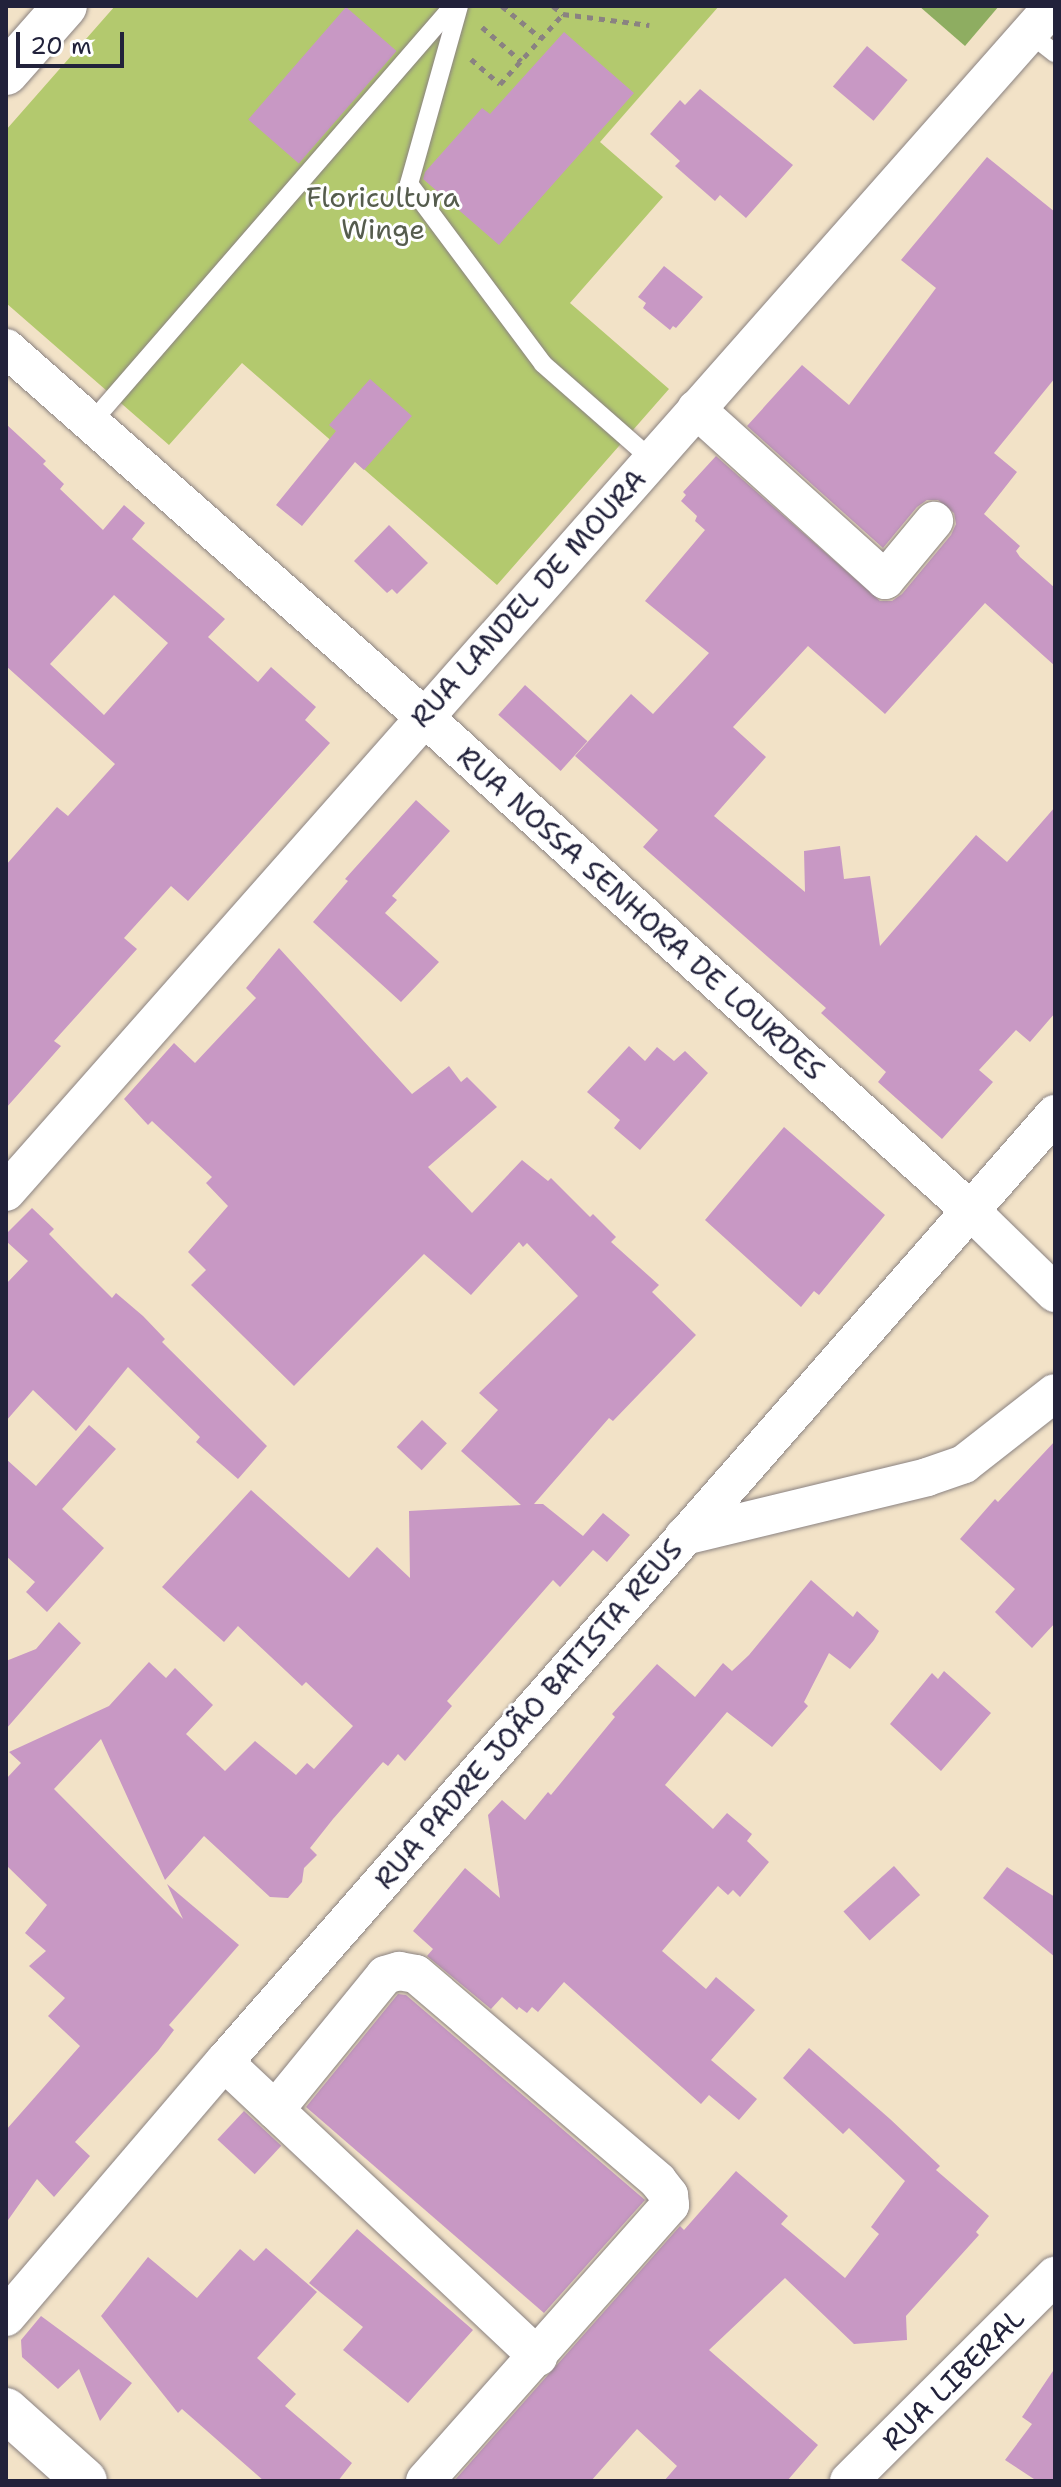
<!DOCTYPE html>
<meta charset="utf-8">
<style>
body{margin:0}
#map{position:relative;width:1061px;height:2487px;overflow:hidden;background:#f2e2c7;font-family:"Shantell Sans",sans-serif}
div>[style]{position:absolute}
[style*='--x']{left:calc(var(--x)*1px);top:calc(var(--y)*1px);width:calc(var(--w)*1px);rotate:calc(var(--a)*1deg)}
.green>*{inset:0;background:#b3c96e}
.forest>*{inset:0;background:#8ead61}
.building>*{inset:0;background:#c898c4;transform-origin:0 0}
.path>*{height:5px;margin-top:-2.5px;transform-origin:0;background:repeating-linear-gradient(90deg,#8a8281 0 6px,transparent 0 12px)}
.roads{filter:drop-shadow(0 0 2px #8a8281) drop-shadow(0 0 2px #8a8281)}
.lane>*{height:18px;margin:-9px;padding:0 9px;transform-origin:9px;border-radius:9px;background:#fff}
.street>*{height:38px;margin:-19px;padding:0 19px;transform-origin:19px;border-radius:19px;background:#fff}
.secondary>*{height:44px;margin:-22px;padding:0 22px;transform-origin:22px;border-radius:22px;background:#fff}
span{translate:-50% -50%;white-space:nowrap;text-align:center;line-height:1.15;-webkit-text-stroke:6px #fff;paint-order:stroke}
.park-label{font-size:28px;color:#555c4d}
.street-label{font-size:28px;color:#22223b}
.frame{position:absolute;inset:0;border:8px solid #22223b;pointer-events:none}
.scale{position:absolute;left:16px;top:32px;width:108px;height:36px;box-sizing:border-box;border:4px solid #22223b;border-top:0;padding-left:10px;font-size:24px;line-height:28px;white-space:nowrap;color:#22223b;-webkit-text-stroke:6px #fff;paint-order:stroke}
</style>
<div id="map">
<div class="green">
<i style="clip-path:polygon(115px 6px,719px 6px,600px 142px,663px 197px,570px 303px,669px 389px,497px 585px,242px 363px,169px 445px,6px 303px,6px 130px)"></i>
</div>
<div class="forest">
<i style="clip-path:polygon(919px 6px,999px 6px,965px 46px)"></i>
</div>
<div class="building">
<i style="left:346px;top:7px;width:67px;height:149px;rotate:41deg"></i>
<i style="clip-path:polygon(564px 32px,634px 93px,499px 245px,423px 179px,425px 172px,482px 108px,490px 114px)"></i>
<i style="left:867px;top:46px;width:53px;height:53px;rotate:40deg"></i>
<i style="clip-path:polygon(700px 89px,793px 165px,746px 218px,720px 195px,715px 201px,675px 166px,680px 161px,650px 134px,680px 100px,685px 105px)"></i>
<i style="clip-path:polygon(987px 157px,1055px 212px,1055px 378px,994px 453px,1017px 472px,984px 514px,1020px 546px,1016px 551px,1020px 557px,1055px 588px,1055px 666px,985px 603px,885px 714px,808px 646px,733px 727px,766px 757px,714px 816px,805px 892px,804px 851px,840px 846px,844px 879px,870px 876px,880px 946px,976px 835px,1007px 862px,1055px 807px,1055px 1013px,1030px 1042px,1016px 1030px,979px 1070px,993px 1082px,942px 1139px,878px 1082px,886px 1072px,821px 1013px,826px 1008px,643px 847px,658px 830px,575px 756px,631px 694px,653px 714px,709px 653px,645px 601px,705px 530px,695px 521px,697px 516px,681px 501px,686px 495px,683px 492px,716px 456px,880px 601px,892px 601px,902px 594px,951px 535px,956px 524px,954px 513px,938px 500px,927px 500px,917px 507px,883px 548px,747px 426px,802px 365px,849px 405px,936px 288px,901px 260px)"></i>
<i style="clip-path:polygon(664px 266px,703px 297px,676px 328px,673px 326px,670px 330px,643px 308px,646px 303px,638px 297px)"></i>
<i style="clip-path:polygon(370px 379px,412px 416px,364px 470px,355px 462px,302px 526px,276px 505px,336px 431px,329px 425px)"></i>
<i style="clip-path:polygon(evenodd,6px 424px,46px 461px,43px 464px,64px 484px,60px 489px,103px 530px,124px 505px,145px 523px,132px 539px,225px 619px,208px 637px,258px 682px,271px 667px,316px 707px,305px 720px,330px 743px,188px 901px,171px 886px,124px 938px,137px 949px,54px 1041px,61px 1046px,6px 1108px,6px 865px,57px 807px,68px 816px,115px 764px,6px 666px,6px 424px,114px 595px,168px 643px,104px 715px,50px 664px,114px 595px)"></i>
<i style="clip-path:polygon(389px 525px,428px 563px,397px 594px,392px 589px,387px 593px,354px 561px)"></i>
<i style="left:525px;top:685px;width:84px;height:40px;rotate:42deg"></i>
<i style="clip-path:polygon(416px 800px,450px 831px,392px 896px,397px 900px,385px 913px,439px 962px,401px 1002px,313px 922px,348px 881px,345px 879px)"></i>
<i style="clip-path:polygon(279px 948px,412px 1094px,449px 1066px,461px 1082px,467px 1077px,497px 1107px,428px 1167px,472px 1213px,522px 1160px,548px 1181px,551px 1178px,590px 1217px,593px 1214px,616px 1237px,611px 1242px,659px 1285px,652px 1292px,696px 1335px,613px 1421px,609px 1418px,534px 1504px,543px 1504px,583px 1536px,603px 1513px,630px 1535px,607px 1562px,593px 1550px,560px 1587px,553px 1580px,447px 1701px,452px 1706px,405px 1761px,398px 1754px,388px 1766px,383px 1762px,333px 1819px,310px 1848px,317px 1855px,304px 1868px,302px 1882px,288px 1898px,270px 1897px,204px 1836px,165px 1880px,101px 1739px,54px 1789px,183px 1919px,167px 1884px,239px 1945px,169px 2025px,174px 2030px,158px 2051px,75px 2142px,90px 2156px,54px 2197px,37px 2179px,6px 2223px,6px 2130px,80px 2046px,48px 2016px,65px 1998px,29px 1966px,46px 1951px,25px 1933px,47px 1905px,6px 1865px,6px 1779px,21px 1763px,9px 1752px,109px 1706px,149px 1662px,166px 1678px,175px 1668px,213px 1705px,186px 1734px,225px 1771px,255px 1741px,296px 1775px,307px 1763px,314px 1769px,353px 1726px,306px 1682px,302px 1686px,238px 1626px,224px 1642px,162px 1587px,251px 1490px,349px 1578px,377px 1547px,410px 1578px,409px 1511px,521px 1505px,461px 1451px,498px 1410px,479px 1393px,578px 1296px,527px 1243px,523px 1247px,519px 1242px,471px 1295px,424px 1254px,294px 1386px,191px 1285px,206px 1270px,188px 1252px,228px 1206px,206px 1183px,212px 1177px,152px 1121px,148px 1125px,124px 1099px,174px 1043px,195px 1063px,256px 998px,246px 988px)"></i>
<i style="clip-path:polygon(629px 1046px,645px 1061px,657px 1047px,674px 1061px,685px 1051px,708px 1073px,640px 1150px,614px 1128px,620px 1120px,587px 1092px)"></i>
<i style="clip-path:polygon(784px 1127px,885px 1215px,819px 1295px,814px 1291px,801px 1307px,705px 1220px)"></i>
<i style="clip-path:polygon(32px 1208px,54px 1229px,49px 1234px,79px 1265px,112px 1298px,116px 1293px,143px 1316px,165px 1339px,162px 1342px,267px 1446px,238px 1479px,196px 1442px,200px 1437px,128px 1367px,76px 1431px,33px 1390px,6px 1421px,6px 1284px,28px 1261px,6px 1241px,6px 1234px)"></i>
<i style="left:422px;top:1420px;width:34px;height:37px;rotate:43deg"></i>
<i style="clip-path:polygon(89px 1425px,116px 1449px,62px 1509px,104px 1548px,47px 1612px,26px 1592px,35px 1582px,6px 1556px,6px 1459px,36px 1486px)"></i>
<i style="clip-path:polygon(1055px 1441px,1055px 1623px,1032px 1648px,995px 1612px,1015px 1589px,960px 1539px,995px 1499px,998px 1502px)"></i>
<i style="clip-path:polygon(811px 1580px,853px 1617px,857px 1611px,879px 1631px,874px 1640px,850px 1669px,829px 1653px,804px 1702px,808px 1706px,772px 1747px,727px 1712px,665px 1785px,713px 1829px,727px 1813px,752px 1834px,747px 1841px,769px 1862px,740px 1897px,733px 1890px,728px 1895px,718px 1886px,662px 1951px,706px 1989px,716px 1977px,755px 2010px,711px 2060px,757px 2099px,739px 2120px,709px 2095px,701px 2104px,564px 1982px,538px 2012px,532px 2007px,527px 2013px,519px 2007px,517px 2010px,502px 1997px,491px 2009px,427px 1956px,433px 1949px,413px 1931px,465px 1868px,500px 1898px,488px 1815px,502px 1800px,525px 1820px,548px 1792px,551px 1795px,615px 1717px,612px 1714px,657px 1664px,695px 1697px,723px 1663px,732px 1671px,749px 1655px)"></i>
<i style="clip-path:polygon(59px 1622px,81px 1643px,6px 1729px,6px 1661px,36px 1649px)"></i>
<i style="clip-path:polygon(944px 1671px,991px 1713px,941px 1771px,890px 1724px,932px 1673px,938px 1679px)"></i>
<i style="left:894px;top:1866px;width:39px;height:68px;rotate:48deg"></i>
<i style="clip-path:polygon(1007px 1867px,1055px 1897px,1055px 1957px,983px 1898px)"></i>
<i style="clip-path:polygon(398px 1994px,406px 1995px,645px 2200px,544px 2313px,306px 2107px)"></i>
<i style="clip-path:polygon(809px 2048px,890px 2119px,940px 2166px,936px 2170px,989px 2216px,976px 2232px,979px 2235px,906px 2316px,907px 2340px,854px 2344px,785px 2278px,709px 2350px,818px 2445px,787px 2481px,664px 2481px,677px 2466px,637px 2429px,591px 2481px,454px 2481px,680px 2226px,684px 2230px,736px 2171px,788px 2216px,781px 2224px,845px 2278px,879px 2234px,871px 2227px,905px 2181px,849px 2128px,843px 2134px,783px 2078px)"></i>
<i style="left:244px;top:2111px;width:51px;height:39px;rotate:43deg"></i>
<i style="clip-path:polygon(357px 2229px,473px 2330px,408px 2403px,343px 2350px,363px 2327px,309px 2283px)"></i>
<i style="clip-path:polygon(266px 2248px,317px 2292px,257px 2358px,296px 2394px,285px 2406px,352px 2463px,338px 2481px,264px 2481px,182px 2409px,178px 2413px,101px 2316px,148px 2257px,197px 2298px,240px 2249px,254px 2261px)"></i>
<i style="clip-path:polygon(41px 2316px,132px 2383px,100px 2421px,79px 2369px,58px 2389px,22px 2357px,21px 2340px)"></i>
<i style="clip-path:polygon(1055px 2368px,1055px 2481px,1037px 2481px,1005px 2460px,1032px 2424px,1022px 2417px)"></i>
</div>
<div class="path">
<i style="--x:502;--y:6;--w:50;--a:39.4"></i>
<i style="--x:553;--y:6;--w:13;--a:39"></i>
<i style="--x:563;--y:14;--w:87;--a:7.3"></i>
<i style="--x:482;--y:27;--w:52;--a:41.1"></i>
<i style="--x:471;--y:59;--w:38;--a:41"></i>
<i style="--x:500;--y:84;--w:94;--a:-48"></i>
</div>
<div class="roads">
<div class="lane">
<i style="--x:459;--y:6;--w:185;--a:105.7"></i>
<i style="--x:409;--y:184;--w:224;--a:53.3"></i>
<i style="--x:543;--y:364;--w:144;--a:41.3"></i>
<i style="--x:1029;--y:33;--w:33;--a:38"></i>
<i style="--x:91;--y:423;--w:552;--a:-49.04"></i>
</div>
<div class="street">
<i style="--x:6;--y:348;--w:556;--a:41.43"></i>
<i style="--x:423;--y:716;--w:737;--a:42.09"></i>
<i style="--x:970;--y:1210;--w:119;--a:44.3"></i>
<i style="--x:696;--y:409;--w:255;--a:42.1"></i>
<i style="--x:885;--y:580;--w:77;--a:-50.3"></i>
<i style="--x:6;--y:1192;--w:1582;--a:-48.56"></i>
<i style="--x:684;--y:1536;--w:250;--a:-13.6"></i>
<i style="--x:927;--y:1477;--w:39;--a:-19"></i>
<i style="--x:964;--y:1464;--w:115;--a:-38"></i>
<i style="--x:224;--y:2062;--w:431;--a:43.2"></i>
<i style="--x:275;--y:2110;--w:174;--a:-50.8"></i>
<i style="--x:385;--y:1975;--w:15;--a:-16"></i>
<i style="--x:399;--y:1971;--w:17;--a:10"></i>
<i style="--x:416;--y:1974;--w:318;--a:40.5"></i>
<i style="--x:658;--y:2181;--w:18;--a:52"></i>
<i style="--x:669;--y:2195;--w:10;--a:84"></i>
<i style="--x:670;--y:2205;--w:369;--a:131.6"></i>
<i style="--x:6;--y:2317;--w:335;--a:-49.5"></i>
<i style="--x:224;--y:2062;--w:1261;--a:-48.76"></i>
<i style="--x:849;--y:2481;--w:291;--a:-44.9"></i>
</div>
<div class="secondary">
<i style="--x:6;--y:73;--w:89;--a:-48.6"></i>
<i style="--x:6;--y:2410;--w:106;--a:41.9"></i>
</div>
</div>
<div class="park-label">
<span style="left:383px;top:213px">Floricultura<br>Winge</span>
</div>
<div class="street-label">
<span style="left:528px;top:598px;rotate:-48deg">RUA LANDEL DE MOURA</span>
<span style="left:641px;top:913px;rotate:42deg">RUA NOSSA SENHORA DE LOURDES</span>
<span style="left:528px;top:1714px;rotate:-49deg">RUA PADRE JOÃO BATISTA REUS</span>
<span style="left:953px;top:2379px;rotate:-45deg">RUA LIBERAL</span>
</div>
<div class="frame"></div>
<div class="scale">20 m</div>
</div>
